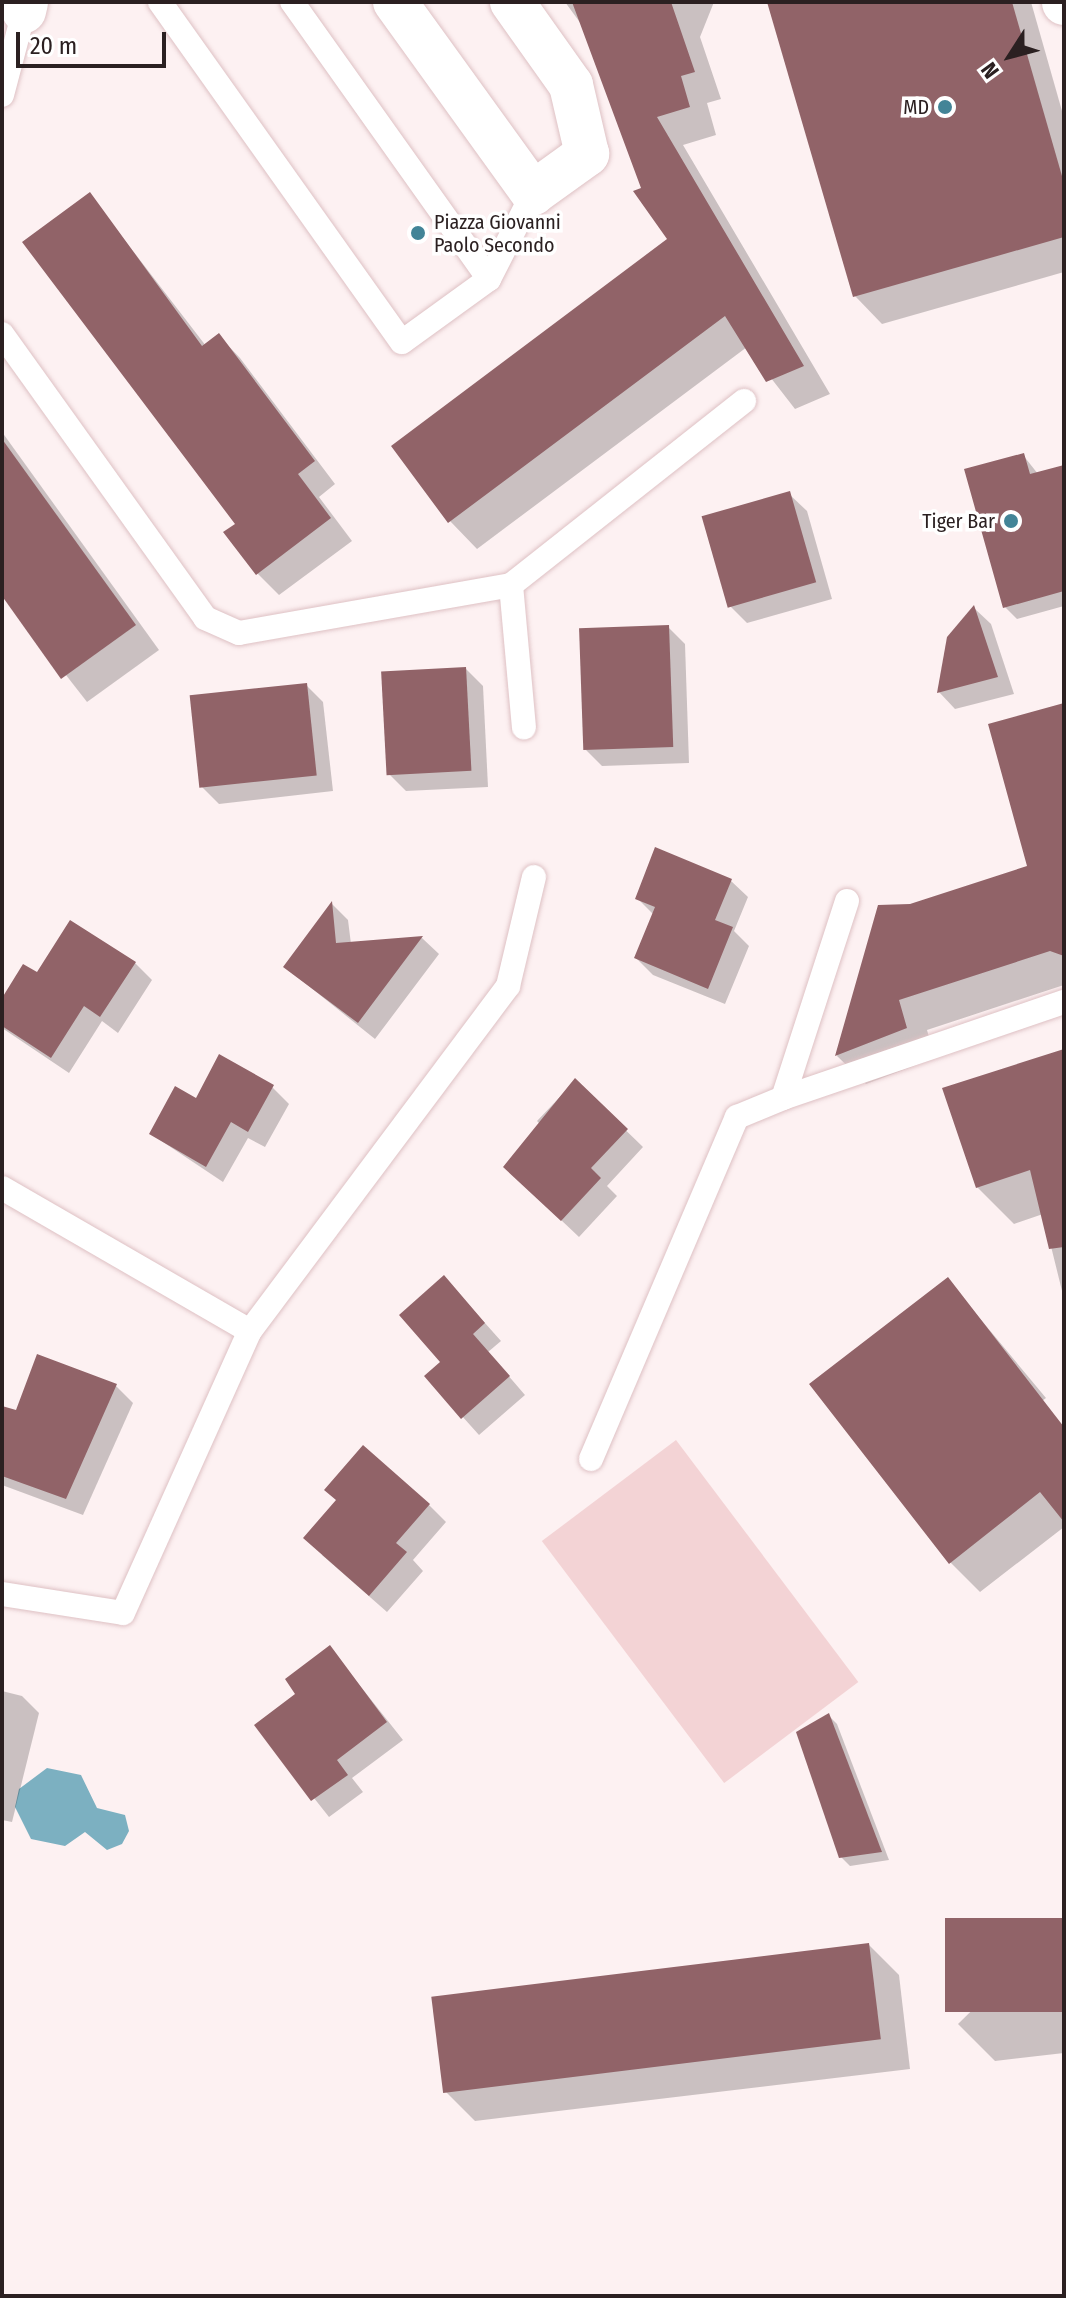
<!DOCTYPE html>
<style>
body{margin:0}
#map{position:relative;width:1066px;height:2298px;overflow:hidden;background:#fdf1f2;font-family:"Fira Sans Condensed",sans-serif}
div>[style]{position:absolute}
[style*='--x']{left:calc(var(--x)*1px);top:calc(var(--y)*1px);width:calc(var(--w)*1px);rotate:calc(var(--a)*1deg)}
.green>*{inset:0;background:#f3d3d5;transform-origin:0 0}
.water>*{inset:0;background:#7cb0c1}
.shadow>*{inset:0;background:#0003}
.building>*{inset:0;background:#916368;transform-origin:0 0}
.roads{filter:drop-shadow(0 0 2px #dec1c4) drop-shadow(0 0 2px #dec1c4)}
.service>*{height:24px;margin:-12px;padding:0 12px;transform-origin:12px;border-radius:12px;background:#fff}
.minor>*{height:44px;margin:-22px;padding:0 22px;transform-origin:22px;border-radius:22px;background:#fff}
.dots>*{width:22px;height:22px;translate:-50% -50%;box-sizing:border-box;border:4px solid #fff;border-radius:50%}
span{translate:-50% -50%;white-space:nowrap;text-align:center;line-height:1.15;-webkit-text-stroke:7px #fff;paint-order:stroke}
.poi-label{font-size:20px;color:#2b2021}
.right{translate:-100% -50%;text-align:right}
.left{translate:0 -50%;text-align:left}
.frame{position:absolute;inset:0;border:4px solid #2b2021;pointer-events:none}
.north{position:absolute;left:970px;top:16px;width:80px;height:80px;-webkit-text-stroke:6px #fff;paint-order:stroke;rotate:234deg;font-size:22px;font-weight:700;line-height:32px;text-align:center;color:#2b2021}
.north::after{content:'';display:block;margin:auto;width:28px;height:36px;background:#2b2021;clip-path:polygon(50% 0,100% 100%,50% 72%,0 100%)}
.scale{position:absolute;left:16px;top:32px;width:150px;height:36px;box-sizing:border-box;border:4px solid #2b2021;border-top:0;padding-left:10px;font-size:24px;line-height:28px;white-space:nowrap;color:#2b2021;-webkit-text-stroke:6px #fff;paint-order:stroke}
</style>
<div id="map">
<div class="green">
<i style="left:676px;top:1440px;width:303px;height:168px;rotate:53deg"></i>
</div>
<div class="water">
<i style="clip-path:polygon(47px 1768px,81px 1775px,97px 1808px,125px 1815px,129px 1831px,122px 1844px,107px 1850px,85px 1832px,65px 1846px,31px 1839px,15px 1807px,19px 1789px)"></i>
</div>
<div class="shadow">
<i style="clip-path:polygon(565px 2px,714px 2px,700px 37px,721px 99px,707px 103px,716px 135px,683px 145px,830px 394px,795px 409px,747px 347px,477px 549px,450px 521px,670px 239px,584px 28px)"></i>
<i style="clip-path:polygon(769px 2px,1031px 2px,1064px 118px,1064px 272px,882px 324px,855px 296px)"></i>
<i style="clip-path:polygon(90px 195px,206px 346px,219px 336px,240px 358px,335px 484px,319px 497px,352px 541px,279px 595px,257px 573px)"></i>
<i style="clip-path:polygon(2px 432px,159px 650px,87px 702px,2px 593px)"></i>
<i style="clip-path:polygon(1023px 455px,1038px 474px,1064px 467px,1064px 606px,1017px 619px,1005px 607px)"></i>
<i style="clip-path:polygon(789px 494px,807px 511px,832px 599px,747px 623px,730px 606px)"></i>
<i style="clip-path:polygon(974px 608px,991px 624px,1014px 694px,955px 709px,939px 692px)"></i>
<i style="clip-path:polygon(668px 627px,685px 644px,689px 763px,602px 766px,585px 749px)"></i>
<i style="clip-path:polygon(466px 669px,483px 686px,488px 787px,406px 791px,389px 774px)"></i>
<i style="clip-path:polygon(306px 685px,323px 702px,333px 791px,219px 804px,202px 787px)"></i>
<i style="clip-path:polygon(1064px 705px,1064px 985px,927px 1030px,935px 1058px,866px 1084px,837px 1056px,879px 907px,910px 906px,1029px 867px)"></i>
<i style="clip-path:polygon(730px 880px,748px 897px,734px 931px,749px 946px,725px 1004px,653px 975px,636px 958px,654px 915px,637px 898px)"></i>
<i style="clip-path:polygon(332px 904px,348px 920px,351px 944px,422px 938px,439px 954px,375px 1039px,285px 967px)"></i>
<i style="clip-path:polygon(135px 963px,152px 980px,118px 1033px,102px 1021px,69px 1073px,2px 1028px,2px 1001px,37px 975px)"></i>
<i style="clip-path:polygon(1064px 1051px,1064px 1299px,1043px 1214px,1014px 1224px,977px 1187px)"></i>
<i style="clip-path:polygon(575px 1081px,643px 1147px,607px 1186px,617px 1196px,579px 1237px,523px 1184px,543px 1127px,537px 1121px)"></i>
<i style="clip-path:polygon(272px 1087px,289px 1104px,265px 1147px,248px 1138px,223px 1182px,151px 1134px,196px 1100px)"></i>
<i style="clip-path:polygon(948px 1280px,1046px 1398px,1034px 1407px,1064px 1447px,1064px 1527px,980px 1592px,950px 1562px)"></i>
<i style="clip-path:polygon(460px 1295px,501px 1341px,488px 1352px,525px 1395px,479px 1435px,426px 1376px,443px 1362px)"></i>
<i style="clip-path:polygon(116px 1386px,133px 1403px,83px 1515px,2px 1485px,2px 1418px)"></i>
<i style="clip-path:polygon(429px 1505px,446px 1522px,413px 1560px,423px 1571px,387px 1612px,322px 1555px)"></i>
<i style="clip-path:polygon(330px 1648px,403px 1740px,352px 1778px,363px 1792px,329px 1817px,257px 1726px,298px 1695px)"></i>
<i style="clip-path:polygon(2px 1691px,22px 1696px,39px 1713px,12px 1822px,2px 1820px)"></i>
<i style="clip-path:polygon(829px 1716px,837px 1724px,889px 1860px,850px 1866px,841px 1857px)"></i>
<i style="clip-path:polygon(1064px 1920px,1064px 2053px,995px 2061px,958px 2024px)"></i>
<i style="clip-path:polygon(869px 1945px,899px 1975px,910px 2069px,475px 2121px,445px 2091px)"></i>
</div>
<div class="building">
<i style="clip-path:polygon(572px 2px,671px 2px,695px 72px,681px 76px,690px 107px,657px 117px,804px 366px,766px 382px,725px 316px,448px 523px,391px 446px,667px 239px,633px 191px,641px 188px)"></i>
<i style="clip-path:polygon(767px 2px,1012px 2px,1064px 183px,1064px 237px,853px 297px)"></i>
<i style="clip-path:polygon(90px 192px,202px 346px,219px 333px,315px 461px,298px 474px,331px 518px,256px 575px,223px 532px,235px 524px,22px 242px)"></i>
<i style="clip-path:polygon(2px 439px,136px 625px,61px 679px,2px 596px)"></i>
<i style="clip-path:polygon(1024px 453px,1030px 474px,1064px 465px,1064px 591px,1003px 608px,964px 469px)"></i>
<i style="left:790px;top:491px;width:95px;height:92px;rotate:74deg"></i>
<i style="clip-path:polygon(974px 605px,998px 677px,937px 693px,947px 637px)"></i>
<i style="left:669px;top:625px;width:122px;height:90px;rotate:88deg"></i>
<i style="left:466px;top:667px;width:104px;height:85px;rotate:87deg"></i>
<i style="left:307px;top:683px;width:93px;height:118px;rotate:84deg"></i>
<i style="clip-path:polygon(1064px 703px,1064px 956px,1050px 951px,899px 1000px,907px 1028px,835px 1056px,878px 905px,910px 904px,1027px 866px,988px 724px)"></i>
<i style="clip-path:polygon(655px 847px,732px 879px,715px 920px,733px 927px,708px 989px,634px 958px,655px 907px,635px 899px)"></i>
<i style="clip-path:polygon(332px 901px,336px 943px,423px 936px,358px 1023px,283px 967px)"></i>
<i style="clip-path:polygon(70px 920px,136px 962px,100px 1017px,84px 1006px,51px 1058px,2px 1026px,2px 998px,23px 964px,37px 972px)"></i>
<i style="clip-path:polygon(1064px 1049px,1064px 1247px,1049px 1249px,1030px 1170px,976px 1188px,942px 1088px)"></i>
<i style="clip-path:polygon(219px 1054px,274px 1085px,248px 1132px,231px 1122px,206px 1167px,149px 1134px,175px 1086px,196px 1098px)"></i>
<i style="clip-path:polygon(575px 1078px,628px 1129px,591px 1168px,601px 1178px,561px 1221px,503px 1167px)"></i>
<i style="clip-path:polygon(444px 1275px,485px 1323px,473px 1334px,510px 1376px,461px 1419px,424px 1376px,440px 1362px,399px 1315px)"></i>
<i style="clip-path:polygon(948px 1277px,1064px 1427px,1064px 1522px,1040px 1492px,949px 1564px,809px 1384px)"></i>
<i style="clip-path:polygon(37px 1354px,117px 1384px,66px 1499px,2px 1476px,2px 1406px,16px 1410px)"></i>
<i style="clip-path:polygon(363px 1445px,430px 1504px,396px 1543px,407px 1552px,369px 1596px,303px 1538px,336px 1500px,324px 1490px)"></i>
<i style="clip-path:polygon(330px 1645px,387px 1722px,337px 1760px,348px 1775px,311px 1801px,254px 1725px,295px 1694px,285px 1679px)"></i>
<i style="clip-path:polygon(829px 1713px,882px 1852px,839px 1858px,796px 1732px)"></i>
<i style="left:1064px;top:1918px;width:94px;height:119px;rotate:90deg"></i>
<i style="left:869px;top:1943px;width:97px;height:441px;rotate:83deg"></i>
</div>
<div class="roads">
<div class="service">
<i style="--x:160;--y:2;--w:417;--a:54.6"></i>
<i style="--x:402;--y:342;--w:107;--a:-35.9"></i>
<i style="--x:489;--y:279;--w:340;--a:-125.4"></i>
<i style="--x:2;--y:95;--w:87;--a:-75.3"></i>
<i style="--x:489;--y:279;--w:97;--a:-62.9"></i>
<i style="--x:2;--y:334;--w:349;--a:54.4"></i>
<i style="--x:205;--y:618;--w:37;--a:24"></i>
<i style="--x:239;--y:633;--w:276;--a:-10"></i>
<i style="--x:511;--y:585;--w:297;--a:-38.3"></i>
<i style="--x:511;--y:585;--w:143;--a:84.8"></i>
<i style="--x:847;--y:901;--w:207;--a:108"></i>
<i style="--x:783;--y:1098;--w:297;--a:-18.9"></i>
<i style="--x:2;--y:1188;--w:286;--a:30"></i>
<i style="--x:250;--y:1331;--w:431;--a:-53.2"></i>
<i style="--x:508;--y:986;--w:112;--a:-76.6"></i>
<i style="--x:591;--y:1459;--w:372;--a:-66.9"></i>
<i style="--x:737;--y:1117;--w:50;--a:-22.4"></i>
<i style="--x:2;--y:1594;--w:122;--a:8.9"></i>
<i style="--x:123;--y:1613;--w:309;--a:-65.8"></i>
</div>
<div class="minor">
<i style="--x:395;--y:2;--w:236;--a:54.2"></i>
<i style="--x:533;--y:193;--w:67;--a:-35.8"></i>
<i style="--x:587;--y:154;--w:71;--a:-103.1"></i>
<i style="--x:571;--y:85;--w:102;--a:-125.4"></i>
<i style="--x:1064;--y:2;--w:1;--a:90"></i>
<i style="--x:24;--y:11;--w:9;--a:-77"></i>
</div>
</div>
<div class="dots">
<i style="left:945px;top:107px;background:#438497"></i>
<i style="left:418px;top:233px;background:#438497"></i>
<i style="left:1011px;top:521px;background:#438497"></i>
</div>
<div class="poi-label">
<span class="right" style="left:929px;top:107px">MD</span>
<span class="left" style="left:434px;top:234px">Piazza Giovanni<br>Paolo Secondo</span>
<span class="right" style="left:995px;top:521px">Tiger Bar</span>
</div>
<div class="frame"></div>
<div class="north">N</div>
<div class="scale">20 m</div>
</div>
